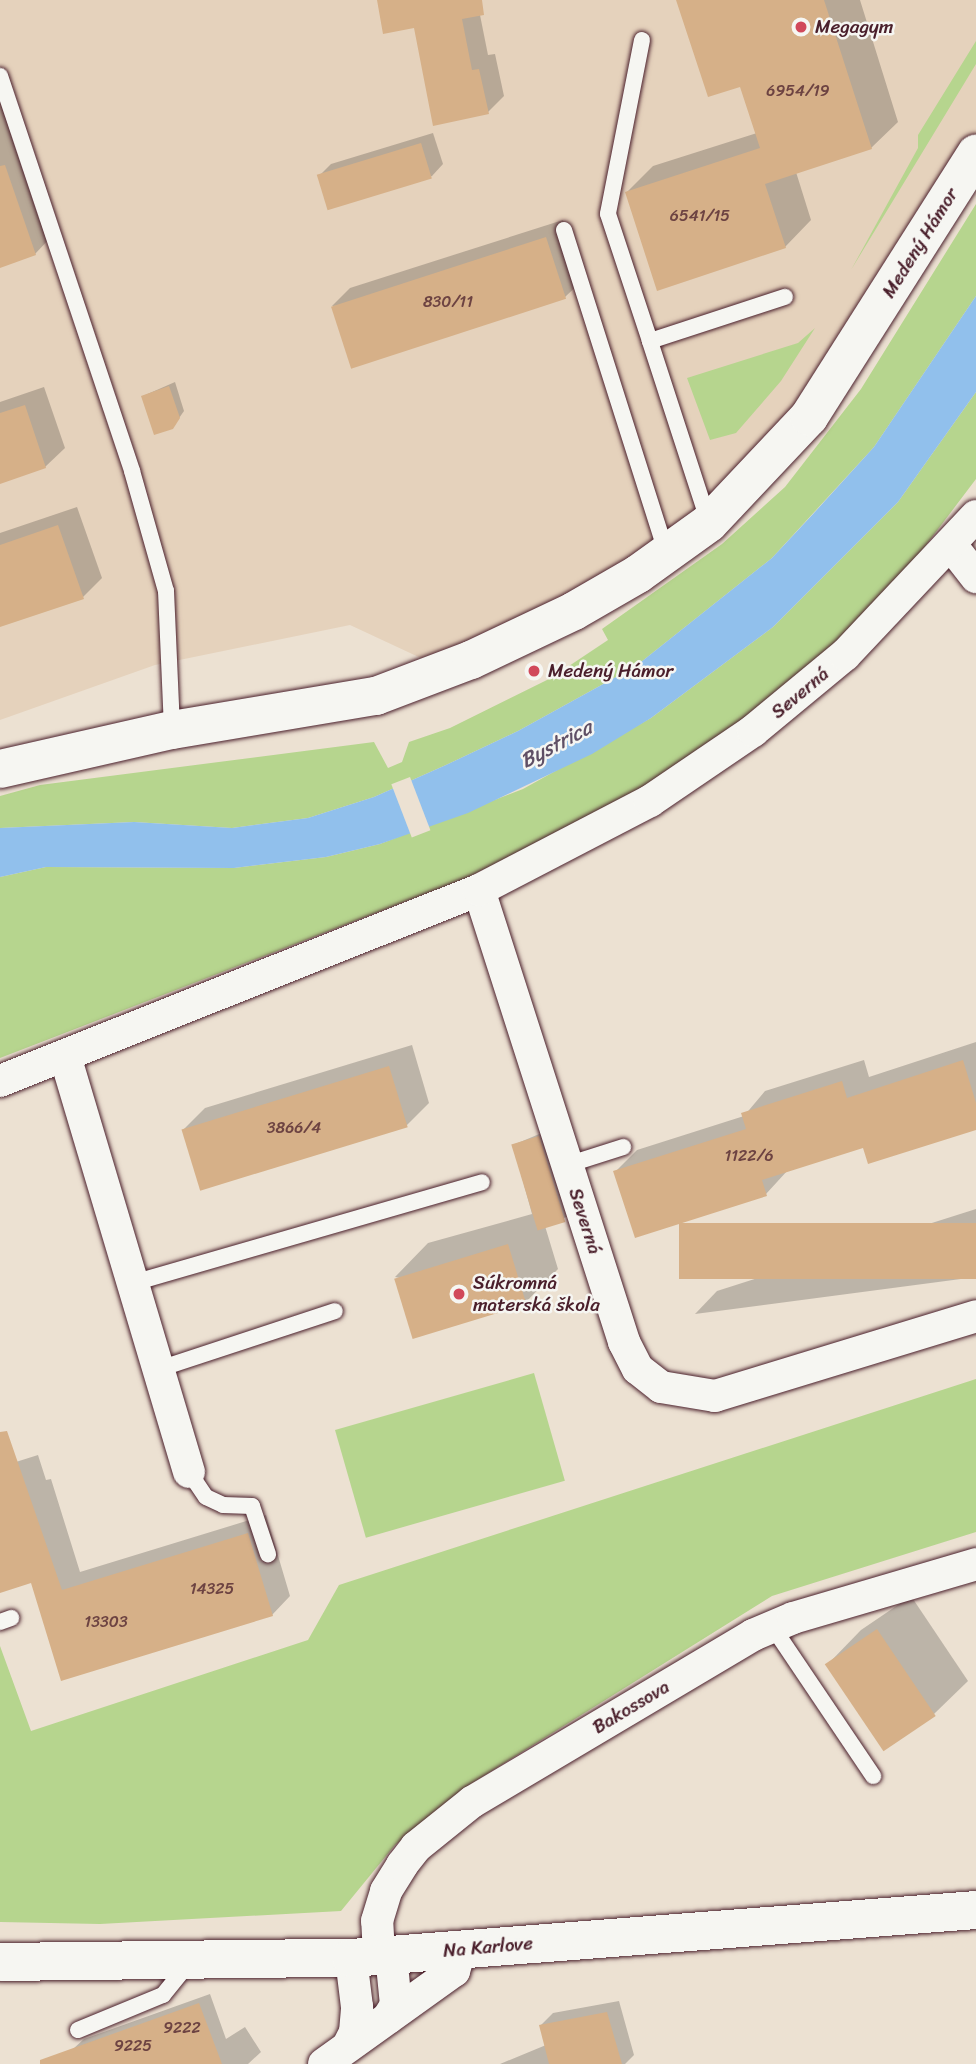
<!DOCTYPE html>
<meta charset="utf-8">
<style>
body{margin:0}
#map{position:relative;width:976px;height:2064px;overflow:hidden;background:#ece1d2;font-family:Sriracha,sans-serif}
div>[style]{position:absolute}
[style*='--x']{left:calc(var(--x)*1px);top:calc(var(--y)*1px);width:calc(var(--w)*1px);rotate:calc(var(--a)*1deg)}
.built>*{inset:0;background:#e5d2bc}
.green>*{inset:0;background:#b6d58e;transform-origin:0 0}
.water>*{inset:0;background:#91c0ec}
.pier>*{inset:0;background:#ece1d2;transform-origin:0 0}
.shadow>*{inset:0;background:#0003}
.building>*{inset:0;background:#d6b088;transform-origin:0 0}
.roads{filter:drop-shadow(0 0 2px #4a1f2b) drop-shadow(0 0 2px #4a1f2b)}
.lane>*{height:16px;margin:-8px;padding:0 8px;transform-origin:8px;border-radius:8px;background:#f6f6f2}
.street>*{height:32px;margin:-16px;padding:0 16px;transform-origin:16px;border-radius:16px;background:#f6f6f2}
.secondary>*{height:38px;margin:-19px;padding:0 19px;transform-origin:19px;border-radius:19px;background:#f6f6f2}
.dots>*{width:19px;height:19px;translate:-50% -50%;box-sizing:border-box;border:4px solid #f6f6f2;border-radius:50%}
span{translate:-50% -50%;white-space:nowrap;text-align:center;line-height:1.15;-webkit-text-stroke:5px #f6f6f2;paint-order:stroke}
.number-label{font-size:16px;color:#6d4342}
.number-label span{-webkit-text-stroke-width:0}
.poi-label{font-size:19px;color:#4a1f2b}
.left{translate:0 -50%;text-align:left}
.street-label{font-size:19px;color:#4a1f2b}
.water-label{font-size:21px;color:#5f4f65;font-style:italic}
</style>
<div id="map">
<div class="built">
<i style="clip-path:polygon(0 0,976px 0,976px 184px,813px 439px,453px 673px,350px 625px,155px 665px,0 720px)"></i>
</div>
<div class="green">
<i style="clip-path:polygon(976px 41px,976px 64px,851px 270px,918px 148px,918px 135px)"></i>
<i style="clip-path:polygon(976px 204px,976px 296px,874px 447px,772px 558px,636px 666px,518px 731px,446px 765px,374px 797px,308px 818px,232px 828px,134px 822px,0 828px,0 796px,40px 785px,374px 742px,388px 768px,402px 762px,409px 742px,450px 728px,551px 678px,608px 640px,602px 629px,722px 544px,785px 487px,861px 389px)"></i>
<i style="clip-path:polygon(815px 328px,781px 381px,736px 433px,710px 440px,687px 378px,798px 343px)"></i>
<i style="clip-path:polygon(976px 392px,976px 479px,886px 598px,766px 711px,640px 794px,466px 878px,0 1058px,0 877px,46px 867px,234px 868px,326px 857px,380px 844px,523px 789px,651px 718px,773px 627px,898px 502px)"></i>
<i style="left:534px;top:1373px;width:112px;height:207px;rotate:74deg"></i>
<i style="clip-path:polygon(976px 1379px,976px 1532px,772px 1596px,469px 1785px,395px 1845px,341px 1911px,100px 1924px,0 1922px,0 1646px,31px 1731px,308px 1640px,339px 1585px)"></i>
</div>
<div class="water">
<i style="clip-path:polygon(976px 296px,976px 392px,898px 502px,773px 627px,651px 718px,592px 754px,468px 813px,380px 844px,326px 857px,234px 868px,46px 867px,0 877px,0 828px,134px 822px,232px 828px,308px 818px,374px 797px,446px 765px,518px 731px,636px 666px,772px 558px,814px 513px,874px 447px)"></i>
</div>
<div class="pier">
<i style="left:410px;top:777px;width:57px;height:20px;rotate:69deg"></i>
</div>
<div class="shadow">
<i style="clip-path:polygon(379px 0,477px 0,488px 55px,495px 54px,504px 96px,488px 112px,415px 26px)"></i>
<i style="clip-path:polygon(678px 0,860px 0,898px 122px,871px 148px,796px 172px,811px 220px,785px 247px,627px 192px,653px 166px,757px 133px,741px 84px)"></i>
<i style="clip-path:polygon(0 92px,52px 236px,35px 254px,0 266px)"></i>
<i style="clip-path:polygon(433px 133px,443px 164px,432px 176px,330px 208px,319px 176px,331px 164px)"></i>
<i style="clip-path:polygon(563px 220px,583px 280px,565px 297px,332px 306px,350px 288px)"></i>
<i style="clip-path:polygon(175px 382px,184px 411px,172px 428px,143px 396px)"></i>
<i style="clip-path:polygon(44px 387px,65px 448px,45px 467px,0 483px,0 402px)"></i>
<i style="clip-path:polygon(77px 507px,102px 578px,83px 597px,0 625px,0 533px)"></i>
<i style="clip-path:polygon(976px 1042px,976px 1128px,864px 1146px,788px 1170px,766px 1194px,636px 1236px,615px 1172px,637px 1150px,744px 1116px,765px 1091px,864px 1060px,869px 1077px)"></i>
<i style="clip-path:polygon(412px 1045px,429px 1103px,407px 1125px,183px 1130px,205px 1108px)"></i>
<i style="clip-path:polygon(544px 1132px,571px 1215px,545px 1226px,558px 1269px,525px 1303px,395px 1277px,428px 1243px,532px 1214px,513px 1145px)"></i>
<i style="clip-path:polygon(976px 1209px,976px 1277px,695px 1314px,717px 1291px)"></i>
<i style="clip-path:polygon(38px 1455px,46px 1480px,51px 1479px,80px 1572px,266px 1515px,290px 1596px,272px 1615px,62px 1678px,32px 1581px,0 1591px,0 1467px)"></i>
<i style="clip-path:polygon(911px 1596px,968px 1681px,934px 1714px,884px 1748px,828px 1664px,861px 1630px)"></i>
<i style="clip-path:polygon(210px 1994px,226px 2039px,245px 2027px,261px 2052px,248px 2064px,79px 2064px,73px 2049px,84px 2039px)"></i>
<i style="clip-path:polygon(619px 2001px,634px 2055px,625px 2064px,500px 2064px,546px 2045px,541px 2025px,553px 2013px)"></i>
</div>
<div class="building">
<i style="clip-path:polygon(377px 0,482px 0,484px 15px,462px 19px,472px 70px,479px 69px,489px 114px,433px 126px,414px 28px,383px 34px)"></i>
<i style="clip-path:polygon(676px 0,824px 0,872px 149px,765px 184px,786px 248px,657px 291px,625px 192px,760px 148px,740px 87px,708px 97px)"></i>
<i style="left:421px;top:143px;width:37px;height:109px;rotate:73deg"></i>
<i style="clip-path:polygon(5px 165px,36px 255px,0 268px,0 166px)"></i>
<i style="left:546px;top:237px;width:65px;height:226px;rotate:72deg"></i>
<i style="clip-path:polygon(169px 386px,180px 418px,173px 429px,154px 435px,141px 396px)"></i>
<i style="clip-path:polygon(25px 405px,46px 468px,0 484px,0 413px)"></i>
<i style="clip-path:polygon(58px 525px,84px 599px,0 627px,0 545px)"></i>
<i style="clip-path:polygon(963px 1060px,976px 1103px,976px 1130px,868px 1164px,863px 1148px,762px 1180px,767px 1196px,635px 1238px,613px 1171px,746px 1129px,741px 1113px,842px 1081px,847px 1098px)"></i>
<i style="left:389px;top:1066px;width:64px;height:217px;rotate:73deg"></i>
<i style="left:539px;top:1136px;width:90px;height:29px;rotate:73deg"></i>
<i style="left:976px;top:1223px;width:56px;height:297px;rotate:90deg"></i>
<i style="left:508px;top:1244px;width:63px;height:119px;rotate:73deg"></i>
<i style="clip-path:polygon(7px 1431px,62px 1590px,248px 1533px,273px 1616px,61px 1681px,31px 1583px,0 1593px,0 1432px)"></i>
<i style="left:877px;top:1629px;width:105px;height:63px;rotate:56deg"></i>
<i style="clip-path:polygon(199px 2003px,222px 2064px,40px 2064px,40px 2060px)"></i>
<i style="clip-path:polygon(607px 2012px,622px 2064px,549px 2064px,539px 2025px)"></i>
</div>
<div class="roads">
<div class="lane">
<i style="--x:642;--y:40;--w:177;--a:101.1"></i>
<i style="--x:608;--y:214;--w:134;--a:71.7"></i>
<i style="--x:0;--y:76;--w:416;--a:71.5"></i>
<i style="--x:132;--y:471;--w:125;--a:74.2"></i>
<i style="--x:166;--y:591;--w:139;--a:87.5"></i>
<i style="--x:564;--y:230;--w:340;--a:72.4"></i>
<i style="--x:708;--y:520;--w:188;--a:-108"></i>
<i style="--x:650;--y:341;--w:142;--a:-18.1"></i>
<i style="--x:567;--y:1165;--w:59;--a:-17.8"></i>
<i style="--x:133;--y:1283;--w:363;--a:-16.1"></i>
<i style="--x:159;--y:1369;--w:185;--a:-18.2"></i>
<i style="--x:189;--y:1472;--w:30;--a:56"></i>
<i style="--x:206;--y:1497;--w:19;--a:25"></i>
<i style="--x:223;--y:1505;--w:29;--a:2"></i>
<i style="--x:252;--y:1506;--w:51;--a:71.6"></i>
<i style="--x:0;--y:1622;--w:12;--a:-20"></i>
<i style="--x:772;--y:1626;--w:181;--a:56"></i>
<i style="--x:78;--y:2030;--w:92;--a:-22.4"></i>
<i style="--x:163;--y:1995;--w:38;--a:-51"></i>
</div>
<div class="street">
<i style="--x:951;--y:545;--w:41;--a:52"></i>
<i style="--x:479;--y:890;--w:475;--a:72.2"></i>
<i style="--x:624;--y:1342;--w:30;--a:63"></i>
<i style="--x:638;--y:1369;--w:29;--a:38"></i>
<i style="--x:661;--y:1387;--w:55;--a:9.5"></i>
<i style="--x:715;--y:1396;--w:273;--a:-17"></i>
<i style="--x:65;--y:1056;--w:434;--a:73.4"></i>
<i style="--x:0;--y:1081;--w:516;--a:-21.74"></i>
<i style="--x:479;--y:890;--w:193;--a:-27.5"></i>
<i style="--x:650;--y:801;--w:125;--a:-34.2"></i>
<i style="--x:753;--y:731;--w:119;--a:-39.6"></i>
<i style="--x:845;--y:655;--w:191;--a:-46.7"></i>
<i style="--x:379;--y:1955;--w:34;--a:-93"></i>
<i style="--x:377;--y:1921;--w:31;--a:-73"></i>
<i style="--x:386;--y:1891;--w:31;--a:-58"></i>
<i style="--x:402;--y:1865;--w:23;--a:-52"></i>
<i style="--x:416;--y:1847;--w:72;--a:-38.8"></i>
<i style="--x:472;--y:1802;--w:327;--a:-30.7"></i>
<i style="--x:753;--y:1635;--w:43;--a:-23"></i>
<i style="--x:793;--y:1618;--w:191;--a:-16.4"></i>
<i style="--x:388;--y:2018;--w:15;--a:-58"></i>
<i style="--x:396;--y:2005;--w:50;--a:-95.7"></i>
<i style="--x:348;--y:2046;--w:16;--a:-63"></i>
<i style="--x:355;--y:2032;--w:25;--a:-85"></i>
<i style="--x:357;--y:2007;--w:49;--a:-97"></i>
<i style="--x:324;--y:2064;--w:160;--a:-35.6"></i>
<i style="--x:454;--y:1971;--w:22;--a:-74"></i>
</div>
<div class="secondary">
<i style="--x:0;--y:769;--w:176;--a:-12.8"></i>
<i style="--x:172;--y:730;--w:207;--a:-9.5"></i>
<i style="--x:376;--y:696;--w:102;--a:-20.8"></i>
<i style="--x:471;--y:660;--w:114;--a:-25.4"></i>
<i style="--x:574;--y:611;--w:74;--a:-30"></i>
<i style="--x:638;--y:574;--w:87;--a:-35.7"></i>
<i style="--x:709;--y:523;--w:146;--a:-46.7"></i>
<i style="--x:809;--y:417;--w:312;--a:-57.6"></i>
<i style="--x:0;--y:1962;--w:351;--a:-0.7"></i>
<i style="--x:351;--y:1958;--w:627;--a:-4.39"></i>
</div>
</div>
<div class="dots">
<i style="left:801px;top:27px;background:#d1495b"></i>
<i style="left:534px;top:671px;background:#d1495b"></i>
<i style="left:459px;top:1294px;background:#d1495b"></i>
</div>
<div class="number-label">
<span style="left:798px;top:91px">6954/19</span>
<span style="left:700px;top:216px">6541/15</span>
<span style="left:448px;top:302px">830/11</span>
<span style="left:294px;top:1128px">3866/4</span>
<span style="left:749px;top:1156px">1122/6</span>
<span style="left:212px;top:1589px">14325</span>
<span style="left:106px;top:1622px">13303</span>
<span style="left:182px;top:2028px">9222</span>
<span style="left:133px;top:2046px">9225</span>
</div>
<div class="poi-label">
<span class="left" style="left:815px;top:27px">Megagym</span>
<span class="left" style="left:548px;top:671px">Medený Hámor</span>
<span class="left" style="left:473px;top:1294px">Súkromná<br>materská škola</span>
</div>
<div class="street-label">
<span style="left:920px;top:243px;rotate:-58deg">Medený Hámor</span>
<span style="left:800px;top:693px;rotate:-40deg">Severná</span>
<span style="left:585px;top:1221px;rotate:72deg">Severná</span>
<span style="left:631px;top:1707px;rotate:-31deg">Bakossova</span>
<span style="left:488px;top:1947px;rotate:-5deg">Na Karlove</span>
</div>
<div class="water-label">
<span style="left:556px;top:744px;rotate:-28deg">Bystrica</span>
</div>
</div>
